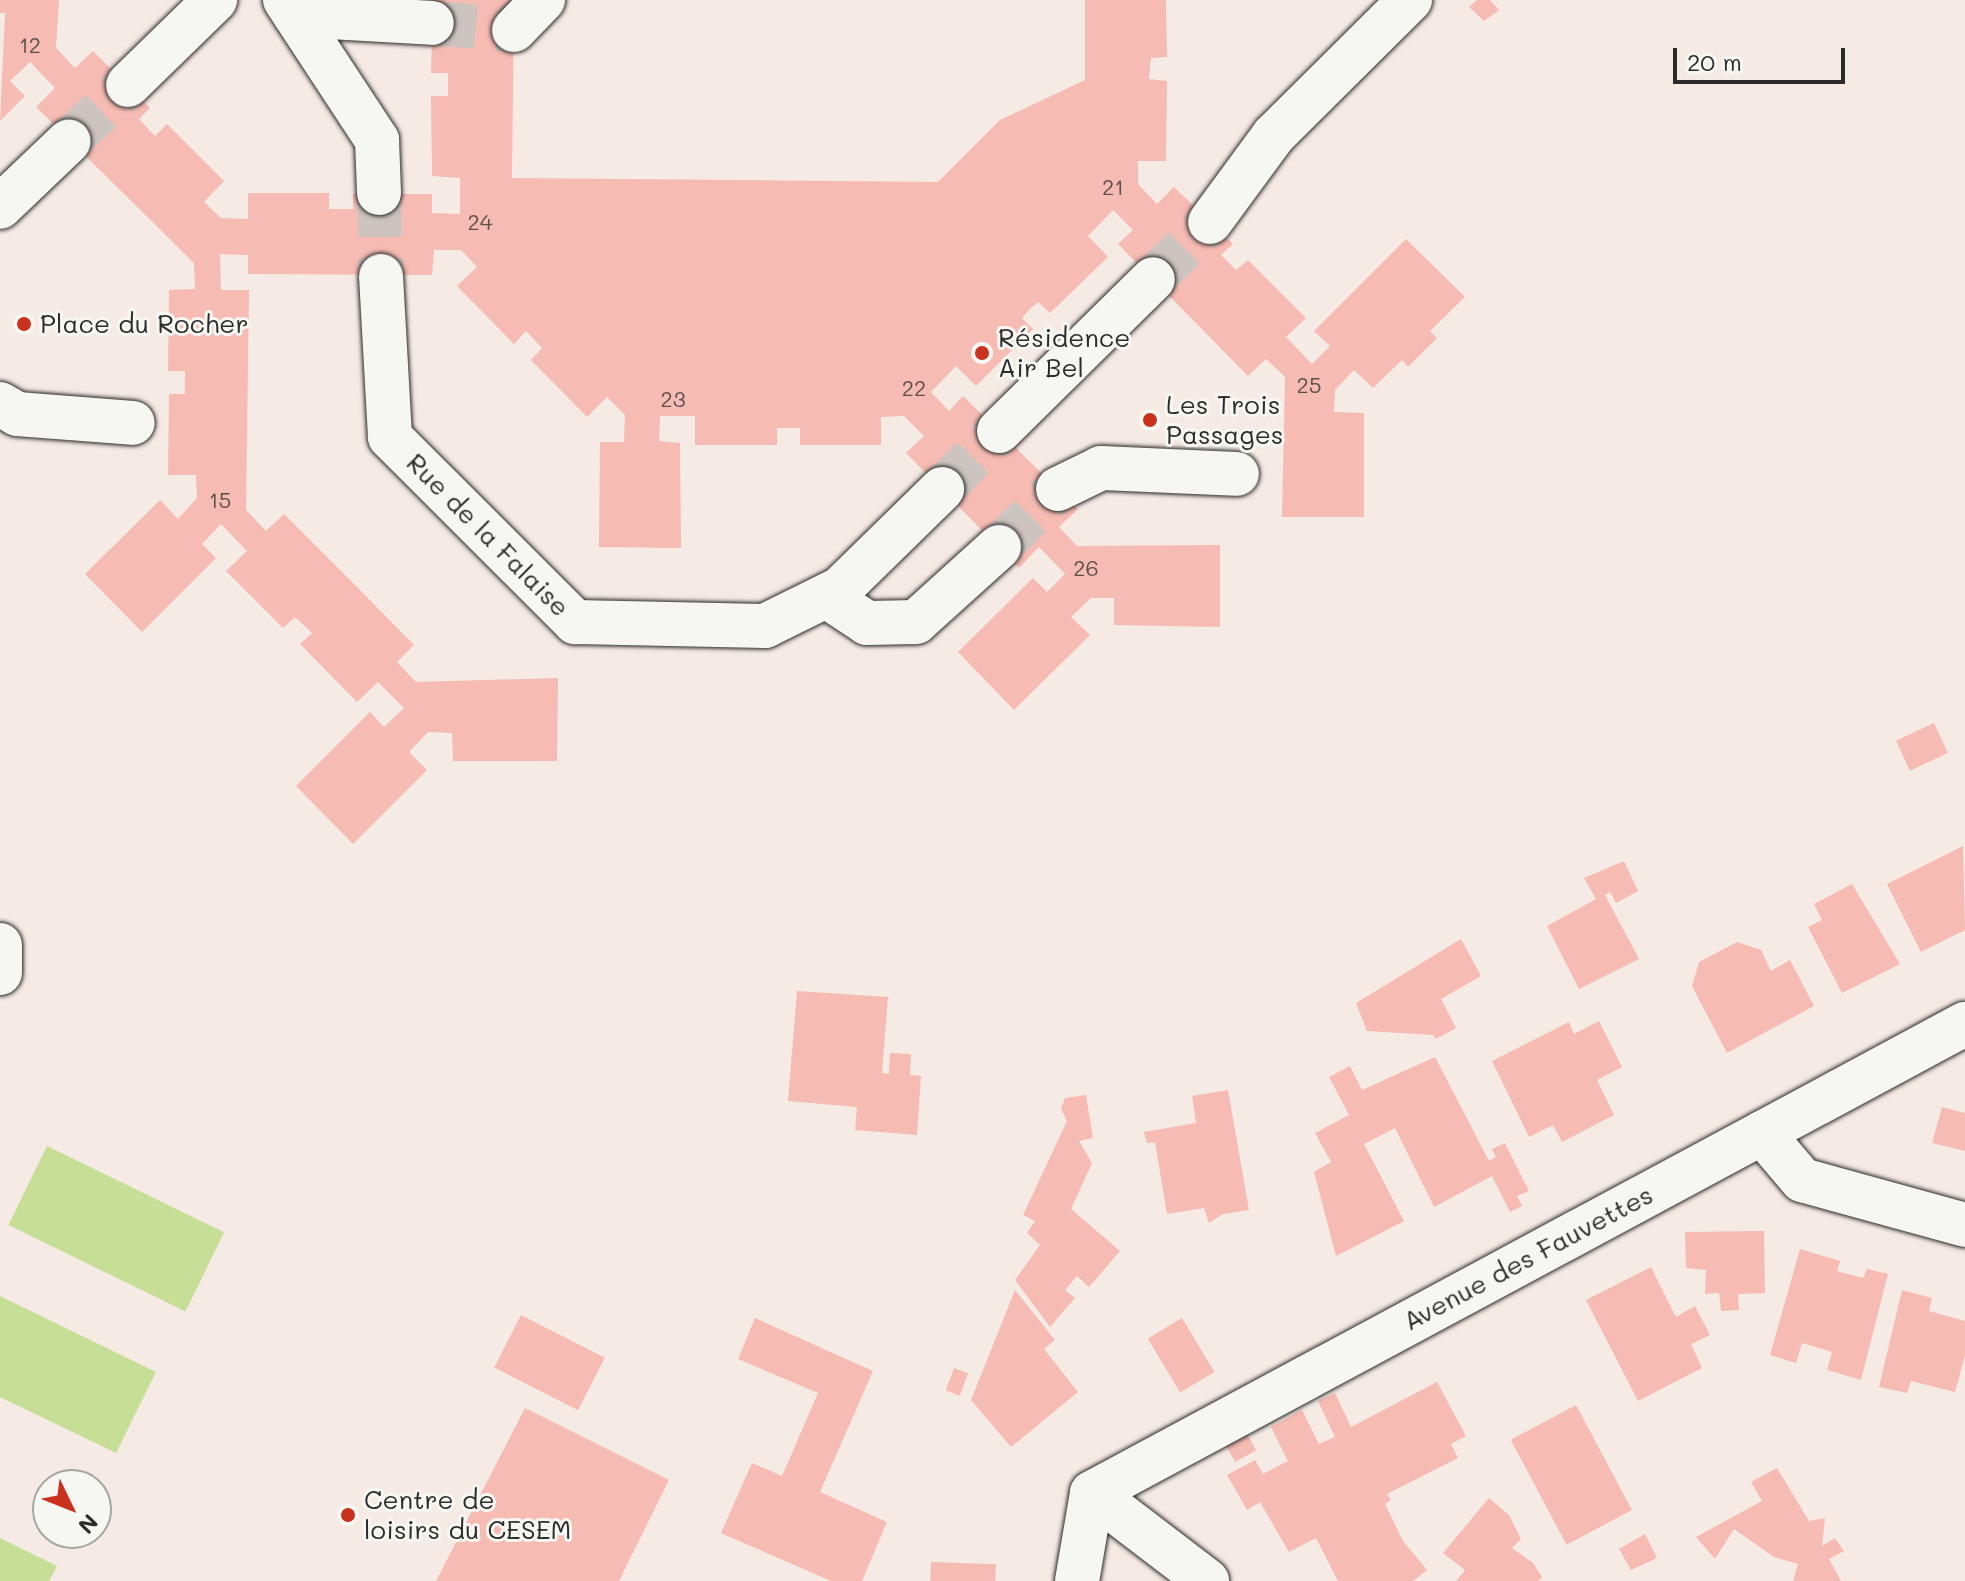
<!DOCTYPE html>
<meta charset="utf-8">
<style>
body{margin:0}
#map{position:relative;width:1965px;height:1581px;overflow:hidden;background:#f6eae5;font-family:Mali,sans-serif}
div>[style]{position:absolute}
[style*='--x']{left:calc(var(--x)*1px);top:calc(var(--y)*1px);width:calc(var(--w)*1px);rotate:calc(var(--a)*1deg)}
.green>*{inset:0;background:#c6de95;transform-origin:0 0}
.building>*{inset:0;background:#f6bbb2;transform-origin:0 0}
.minor-tunnel>*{height:44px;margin-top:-22px;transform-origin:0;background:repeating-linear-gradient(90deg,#cdc4c0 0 44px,transparent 0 66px)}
.roads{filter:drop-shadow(0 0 2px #2b2b2b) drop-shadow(0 0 2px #2b2b2b)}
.minor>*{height:44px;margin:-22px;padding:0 22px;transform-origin:22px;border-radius:22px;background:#f6f6f2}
.dots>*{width:22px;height:22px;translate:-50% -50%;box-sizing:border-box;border:4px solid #f6f6f2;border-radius:50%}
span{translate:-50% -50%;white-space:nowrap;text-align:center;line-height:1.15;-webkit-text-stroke:6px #f6f6f2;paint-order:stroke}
.number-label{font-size:22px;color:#5e4f4d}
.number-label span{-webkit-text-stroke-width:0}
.poi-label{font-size:26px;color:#2b2b2b}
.left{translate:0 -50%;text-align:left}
.street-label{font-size:26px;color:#2b2b2b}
.north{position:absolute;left:32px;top:1469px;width:80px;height:80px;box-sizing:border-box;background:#f6f6f2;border:2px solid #a5a5a2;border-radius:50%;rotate:133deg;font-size:22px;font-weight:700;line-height:32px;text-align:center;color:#2b2b2b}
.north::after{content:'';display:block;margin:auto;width:28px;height:36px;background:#c8321e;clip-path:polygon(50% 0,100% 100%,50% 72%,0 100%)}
.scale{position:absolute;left:1673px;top:48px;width:172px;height:36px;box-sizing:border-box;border:4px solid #2b2b2b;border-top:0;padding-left:10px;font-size:24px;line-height:28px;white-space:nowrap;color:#2b2b2b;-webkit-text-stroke:6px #f6f6f2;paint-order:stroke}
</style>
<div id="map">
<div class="green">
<i style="left:47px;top:1146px;width:197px;height:88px;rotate:26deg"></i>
<i style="clip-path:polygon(0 1296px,156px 1372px,116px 1453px,0 1397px)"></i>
<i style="clip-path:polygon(0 1538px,57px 1566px,49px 1581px,0 1581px)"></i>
</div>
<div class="building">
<i style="clip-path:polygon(0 0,59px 0,56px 48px,75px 68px,93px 51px,150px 108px,139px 119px,155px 136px,167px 124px,224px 181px,204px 202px,221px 218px,248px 219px,248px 193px,329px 193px,329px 209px,353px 209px,353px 194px,432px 194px,432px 213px,460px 214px,460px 178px,432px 176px,431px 96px,448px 96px,448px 73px,431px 73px,433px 0,514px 0,512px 178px,938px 182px,1000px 120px,1085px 80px,1085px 0,1166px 0,1167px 57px,1151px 58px,1149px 79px,1167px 81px,1166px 161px,1138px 161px,1138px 184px,1157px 204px,1174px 187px,1233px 244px,1221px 255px,1236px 270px,1248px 260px,1306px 318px,1286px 337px,1312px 364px,1330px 346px,1314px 331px,1406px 239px,1465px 297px,1430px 331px,1437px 338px,1408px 367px,1402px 360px,1373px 388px,1354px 370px,1335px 390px,1334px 412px,1364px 413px,1364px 517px,1282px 517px,1285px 377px,1266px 359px,1248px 376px,1118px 244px,1133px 230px,1113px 210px,1088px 236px,1108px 257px,1050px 313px,1038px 302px,1030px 309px,1022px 318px,1033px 329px,976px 386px,956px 366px,931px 392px,949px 411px,963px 396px,1078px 509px,1059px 527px,1077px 546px,1220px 545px,1220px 627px,1114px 625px,1114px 598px,1091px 598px,1071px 617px,1090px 635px,1014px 710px,958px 652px,1033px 578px,1047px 592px,1065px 574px,1039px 547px,1019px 568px,906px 453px,924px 436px,904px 416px,881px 417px,881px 445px,800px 445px,800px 428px,777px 428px,777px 445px,695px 445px,695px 416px,660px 416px,659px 441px,680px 443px,681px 548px,599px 547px,600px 442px,624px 442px,625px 415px,607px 397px,587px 417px,531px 360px,542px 348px,526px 331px,514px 344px,457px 286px,477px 267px,461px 250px,434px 250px,432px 275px,248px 274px,248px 255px,220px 254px,221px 290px,249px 290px,246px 510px,266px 531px,284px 514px,357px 587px,414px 645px,397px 662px,416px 682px,558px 678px,557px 761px,453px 761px,452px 733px,428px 732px,409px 752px,427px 770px,353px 844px,296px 786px,370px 712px,384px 727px,404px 708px,378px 682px,357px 702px,300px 644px,312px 633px,295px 617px,283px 628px,226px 571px,247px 551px,221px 524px,202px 544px,216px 558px,142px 632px,85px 574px,160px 500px,178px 519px,197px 498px,196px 475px,168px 475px,169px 394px,185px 394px,185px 371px,168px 371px,169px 290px,195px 289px,194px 263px,36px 107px,55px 88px,30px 62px,10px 81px,25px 96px,0 121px,5px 13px,0 13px)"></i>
<i style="clip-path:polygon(1477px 0,1490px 0,1499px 10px,1484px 21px,1469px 7px)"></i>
<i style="left:1934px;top:723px;width:33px;height:42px;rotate:65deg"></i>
<i style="clip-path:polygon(1963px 846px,1965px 930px,1921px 952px,1887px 884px)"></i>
<i style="clip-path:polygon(1624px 861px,1638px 891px,1616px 903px,1610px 892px,1605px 895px,1639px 959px,1579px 989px,1547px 926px,1596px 899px,1584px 878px)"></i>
<i style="clip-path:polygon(1852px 884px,1900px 964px,1842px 993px,1808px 927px,1822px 920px,1814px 904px)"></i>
<i style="clip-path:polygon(1461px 939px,1481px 976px,1441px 999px,1456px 1028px,1436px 1039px,1433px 1035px,1367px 1031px,1356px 1003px)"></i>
<i style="clip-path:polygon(1737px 942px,1761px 950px,1771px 971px,1790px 960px,1814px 1006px,1727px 1053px,1692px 986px,1699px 962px)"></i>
<i style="clip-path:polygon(797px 991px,888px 997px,882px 1073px,889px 1074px,890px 1053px,911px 1054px,910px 1075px,921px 1076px,917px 1135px,855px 1130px,857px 1107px,788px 1101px)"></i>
<i style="clip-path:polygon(1599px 1021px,1622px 1067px,1597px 1080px,1614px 1115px,1562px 1142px,1553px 1125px,1529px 1137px,1492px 1061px,1569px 1022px,1574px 1034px)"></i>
<i style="clip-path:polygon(1435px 1057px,1489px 1161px,1496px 1157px,1492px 1149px,1505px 1143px,1529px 1191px,1517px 1196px,1522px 1206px,1510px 1212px,1492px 1176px,1434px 1207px,1395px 1128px,1364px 1144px,1404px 1221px,1336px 1256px,1314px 1172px,1331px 1162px,1315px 1133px,1349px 1115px,1329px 1077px,1350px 1066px,1362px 1090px)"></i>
<i style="clip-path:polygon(1228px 1090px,1249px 1210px,1223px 1214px,1209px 1223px,1204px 1208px,1167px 1214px,1155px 1142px,1147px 1143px,1144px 1132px,1196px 1123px,1192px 1096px)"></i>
<i style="clip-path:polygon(1086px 1095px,1093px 1138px,1079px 1141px,1092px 1163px,1071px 1209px,1120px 1251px,1089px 1287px,1077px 1276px,1065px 1290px,1075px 1298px,1050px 1327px,1015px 1280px,1040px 1245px,1027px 1233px,1035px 1221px,1023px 1215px,1067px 1121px,1061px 1109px,1065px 1098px)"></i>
<i style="clip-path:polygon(1942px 1107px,1965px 1113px,1965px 1151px,1932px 1143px)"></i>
<i style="clip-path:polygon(1764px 1231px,1765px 1293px,1738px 1294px,1739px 1310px,1721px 1311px,1719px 1293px,1705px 1294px,1706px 1270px,1686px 1268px,1685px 1232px)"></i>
<i style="clip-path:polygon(1800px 1249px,1840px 1261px,1837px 1271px,1863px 1278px,1867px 1269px,1888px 1274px,1861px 1380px,1827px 1370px,1832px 1352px,1802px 1343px,1796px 1363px,1770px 1355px)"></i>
<i style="clip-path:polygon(1651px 1267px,1676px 1317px,1695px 1306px,1710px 1335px,1691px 1344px,1702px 1368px,1638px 1401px,1586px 1300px)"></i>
<i style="clip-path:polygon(1015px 1290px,1055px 1340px,1044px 1349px,1078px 1392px,1011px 1447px,971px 1400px)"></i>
<i style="clip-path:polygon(1902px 1290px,1932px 1298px,1929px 1311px,1965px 1321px,1965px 1355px,1955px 1392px,1911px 1381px,1907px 1393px,1879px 1387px)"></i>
<i style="left:521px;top:1315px;width:94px;height:59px;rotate:27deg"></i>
<i style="clip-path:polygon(755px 1318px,873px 1371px,820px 1492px,887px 1522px,862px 1581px,831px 1581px,721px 1533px,752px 1463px,782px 1476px,818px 1393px,738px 1359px)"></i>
<i style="left:1182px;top:1318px;width:63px;height:40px;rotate:59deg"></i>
<i style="left:954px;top:1368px;width:15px;height:24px;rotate:20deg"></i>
<i style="clip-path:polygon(1437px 1382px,1466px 1436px,1451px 1444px,1458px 1458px,1387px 1494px,1391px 1500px,1385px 1504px,1403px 1541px,1427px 1570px,1413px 1581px,1338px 1581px,1316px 1538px,1289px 1552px,1260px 1502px,1247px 1510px,1227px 1475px,1255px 1460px,1263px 1474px,1288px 1461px,1271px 1427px,1302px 1410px,1319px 1444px,1335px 1437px,1318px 1401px,1335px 1393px,1351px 1427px)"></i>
<i style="left:1576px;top:1405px;width:119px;height:74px;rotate:62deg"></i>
<i style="clip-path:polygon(525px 1408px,669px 1480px,619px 1581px,436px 1581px)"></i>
<i style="left:1246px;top:1432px;width:21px;height:24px;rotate:61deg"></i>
<i style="clip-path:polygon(1777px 1468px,1809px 1521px,1825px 1518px,1822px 1546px,1835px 1538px,1844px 1551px,1829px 1559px,1841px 1581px,1793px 1581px,1798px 1564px,1774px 1557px,1734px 1529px,1715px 1559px,1696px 1537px,1762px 1501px,1751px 1482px)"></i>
<i style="clip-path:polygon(1489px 1498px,1509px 1515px,1521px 1539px,1512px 1548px,1533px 1563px,1542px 1577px,1538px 1581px,1456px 1581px,1465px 1570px,1443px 1553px)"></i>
<i style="clip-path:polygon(1645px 1534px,1657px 1558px,1631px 1570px,1619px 1549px)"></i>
<i style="left:931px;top:1562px;width:65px;height:19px;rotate:2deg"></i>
</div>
<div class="minor-tunnel">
<i style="--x:432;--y:23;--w:82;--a:4.9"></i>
<i style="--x:69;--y:141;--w:81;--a:-43.5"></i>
<i style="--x:379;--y:193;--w:83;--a:88.6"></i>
<i style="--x:1153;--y:279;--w:81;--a:-45"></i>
<i style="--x:942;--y:489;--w:81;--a:-45.5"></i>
<i style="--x:999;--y:547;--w:83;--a:-44.5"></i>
</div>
<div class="roads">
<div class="minor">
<i style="--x:285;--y:0;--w:168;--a:56.7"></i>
<i style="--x:377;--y:140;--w:53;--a:87.8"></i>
<i style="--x:295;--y:15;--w:137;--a:3.3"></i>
<i style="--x:514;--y:30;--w:42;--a:-46"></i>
<i style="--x:128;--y:85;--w:122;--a:-44.3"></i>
<i style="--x:0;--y:207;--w:95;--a:-43.7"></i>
<i style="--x:1210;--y:222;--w:108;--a:-53.7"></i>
<i style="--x:1274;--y:135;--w:192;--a:-44.8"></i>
<i style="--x:381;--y:276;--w:161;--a:86.8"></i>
<i style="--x:390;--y:437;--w:262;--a:45"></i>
<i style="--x:575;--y:622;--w:190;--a:1.2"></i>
<i style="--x:765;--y:626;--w:84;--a:-26.3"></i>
<i style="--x:840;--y:589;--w:143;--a:-44.4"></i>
<i style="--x:0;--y:404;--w:20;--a:30"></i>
<i style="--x:17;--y:414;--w:116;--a:4.4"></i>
<i style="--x:999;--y:431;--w:216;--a:-44.6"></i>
<i style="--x:1058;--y:489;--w:48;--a:-26"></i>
<i style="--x:1101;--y:468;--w:136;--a:2.5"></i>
<i style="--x:826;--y:596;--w:49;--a:33.4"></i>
<i style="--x:867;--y:623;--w:49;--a:-1.2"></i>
<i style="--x:916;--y:622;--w:112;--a:-42.1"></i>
<i style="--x:0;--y:945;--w:28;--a:90"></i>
<i style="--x:1762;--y:1133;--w:62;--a:49.6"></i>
<i style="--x:1802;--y:1180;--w:169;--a:15.4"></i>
<i style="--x:1092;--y:1493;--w:991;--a:-28.25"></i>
<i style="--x:1092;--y:1493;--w:145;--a:37.4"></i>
<i style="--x:1077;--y:1581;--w:89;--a:-80.3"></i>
</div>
</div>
<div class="dots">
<i style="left:24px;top:324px;background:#c8321e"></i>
<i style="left:982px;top:353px;background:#c8321e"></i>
<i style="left:1150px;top:420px;background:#c8321e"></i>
<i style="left:348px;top:1515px;background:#c8321e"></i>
</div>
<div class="number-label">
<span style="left:30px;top:45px">12</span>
<span style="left:1113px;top:187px">21</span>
<span style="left:480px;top:222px">24</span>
<span style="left:1309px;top:385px">25</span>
<span style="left:914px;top:388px">22</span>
<span style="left:673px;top:399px">23</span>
<span style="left:220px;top:500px">15</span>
<span style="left:1086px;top:568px">26</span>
</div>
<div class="poi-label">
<span class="left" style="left:40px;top:324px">Place du Rocher</span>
<span class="left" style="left:998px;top:353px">Résidence<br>Air Bel</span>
<span class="left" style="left:1166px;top:420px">Les Trois<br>Passages</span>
<span class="left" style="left:364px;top:1515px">Centre de<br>loisirs du CESEM</span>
</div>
<div class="street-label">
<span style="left:488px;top:535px;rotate:45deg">Rue de la Falaise</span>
<span style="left:1528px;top:1258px;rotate:-28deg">Avenue des Fauvettes</span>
</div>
<div class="north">N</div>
<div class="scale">20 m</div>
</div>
